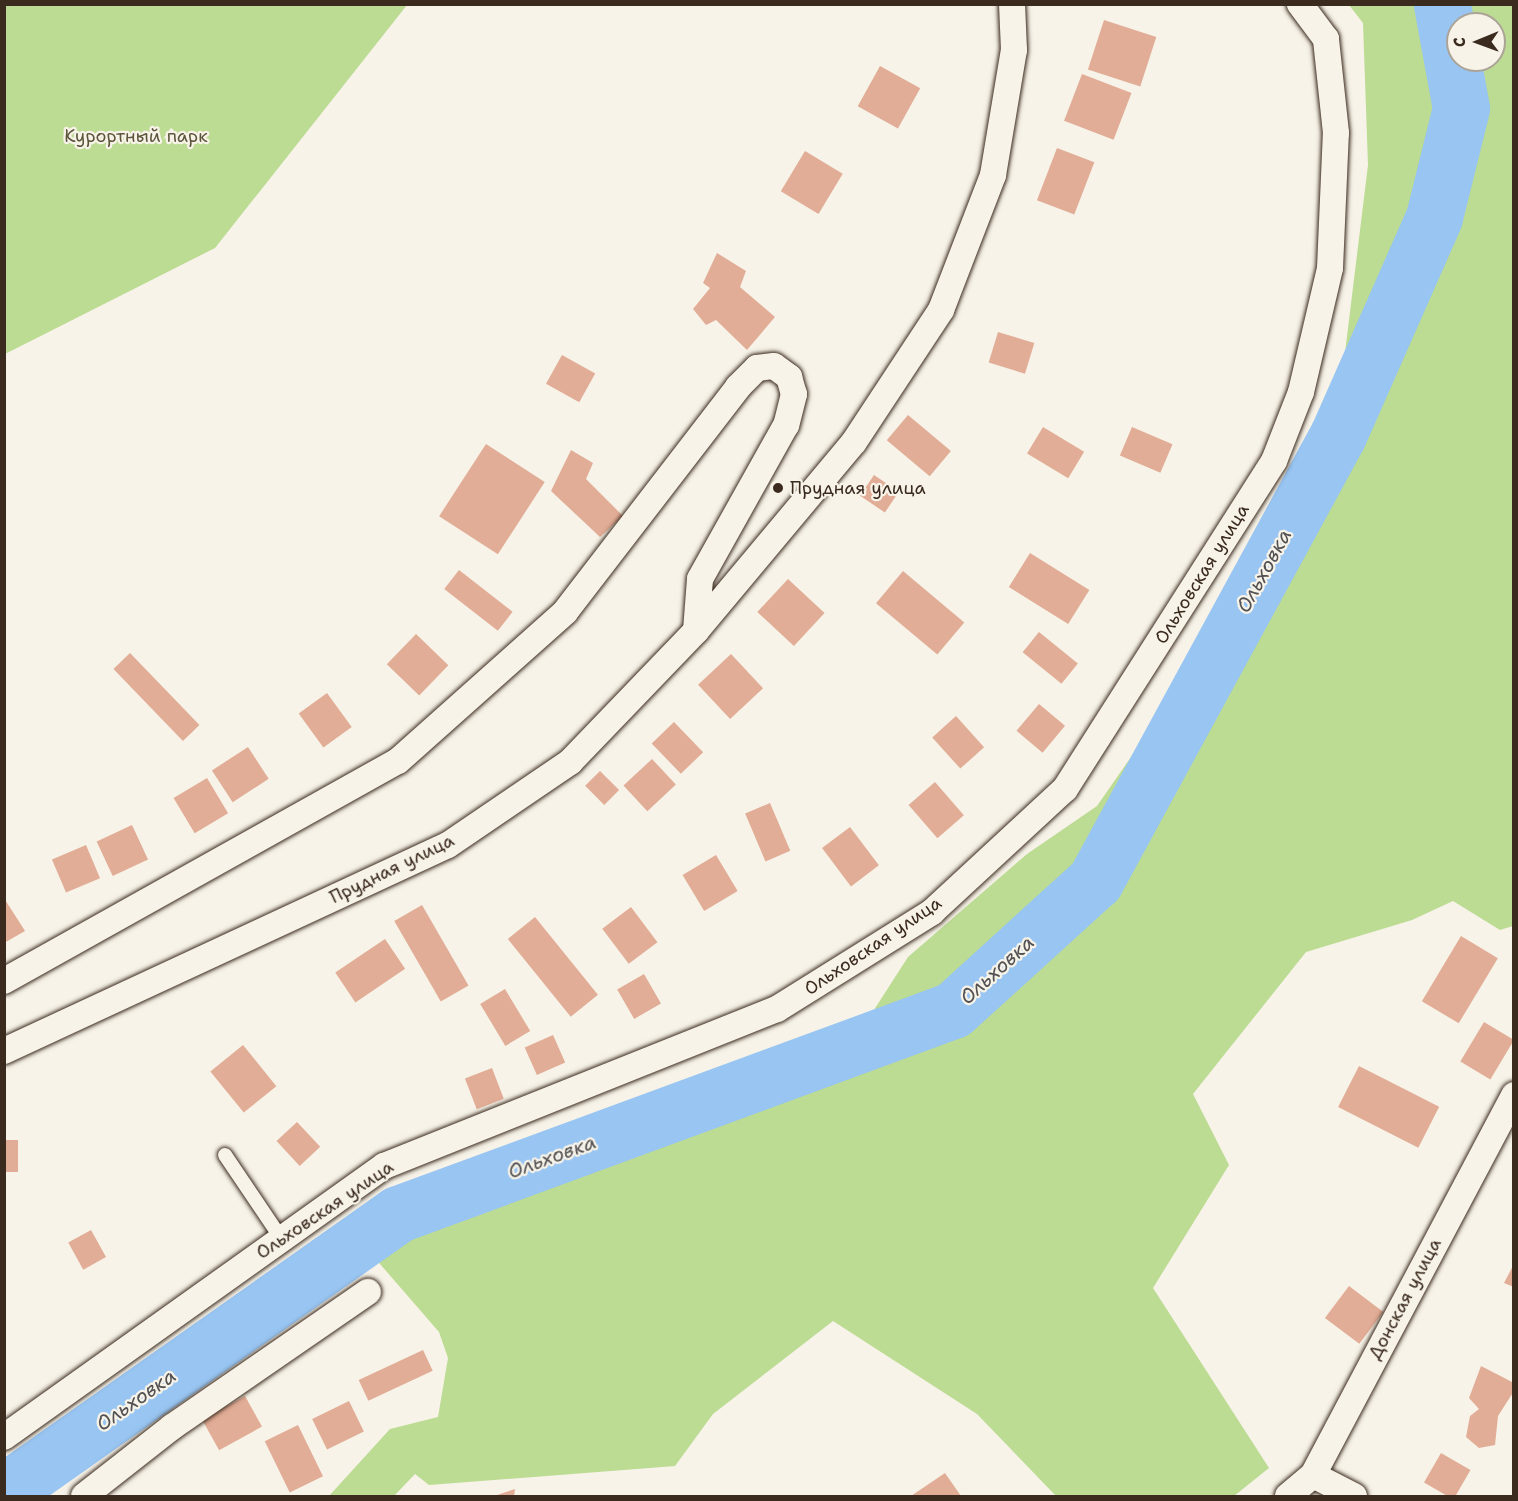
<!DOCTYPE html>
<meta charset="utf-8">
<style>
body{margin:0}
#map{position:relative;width:1518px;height:1501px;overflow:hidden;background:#f7f3e8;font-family:"Shantell Sans",sans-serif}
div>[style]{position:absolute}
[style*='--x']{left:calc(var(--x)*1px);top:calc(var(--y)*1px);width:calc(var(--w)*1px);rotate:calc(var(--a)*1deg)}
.green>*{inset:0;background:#bcdb93}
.river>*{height:57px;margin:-28.5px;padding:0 28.5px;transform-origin:28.5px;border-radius:28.5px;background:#98c5f2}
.building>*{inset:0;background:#e2ad96;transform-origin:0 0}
.roads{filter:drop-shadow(0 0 2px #3b2a1e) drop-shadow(0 0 2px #3b2a1e)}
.service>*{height:14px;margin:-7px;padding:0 7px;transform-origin:7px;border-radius:7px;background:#f7f3e8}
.minor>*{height:26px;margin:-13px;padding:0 13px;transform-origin:13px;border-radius:13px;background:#f7f3e8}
.dots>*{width:16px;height:16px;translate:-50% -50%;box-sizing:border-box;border:3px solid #f7f3e8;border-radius:50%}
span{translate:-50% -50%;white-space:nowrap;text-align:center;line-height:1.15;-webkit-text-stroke:4.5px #f7f3e8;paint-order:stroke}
.park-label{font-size:18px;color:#5b563b}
.poi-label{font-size:18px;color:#3b2a1e}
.left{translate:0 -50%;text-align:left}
.street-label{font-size:18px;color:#3b2a1e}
.water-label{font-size:20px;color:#525153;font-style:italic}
.frame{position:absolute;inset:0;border:6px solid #3b2a1e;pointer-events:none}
.north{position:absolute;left:1446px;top:12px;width:60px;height:60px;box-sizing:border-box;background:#f7f3e8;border:2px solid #aca397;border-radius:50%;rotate:269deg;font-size:16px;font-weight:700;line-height:24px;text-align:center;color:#3b2a1e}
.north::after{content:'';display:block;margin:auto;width:21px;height:27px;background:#3b2a1e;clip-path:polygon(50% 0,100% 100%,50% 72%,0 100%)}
</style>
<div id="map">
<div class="green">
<i style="clip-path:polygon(5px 4px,407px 4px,407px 5px,215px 248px,5px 354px)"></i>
<i style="clip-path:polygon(evenodd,1349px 5px,1513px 5px,1513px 926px,1500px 930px,1453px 901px,1412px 920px,1306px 952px,1193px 1094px,1229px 1165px,1153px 1288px,1269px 1468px,1234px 1496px,1056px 1496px,977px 1414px,833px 1321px,713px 1414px,675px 1466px,429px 1485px,415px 1474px,394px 1496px,329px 1496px,390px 1429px,438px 1417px,448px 1358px,439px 1332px,374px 1257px,356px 1220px,404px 1192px,573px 1122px,746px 1057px,863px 1027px,908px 957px,1027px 854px,1097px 806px,1156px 721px,1202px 710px,1365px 409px,1343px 369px,1368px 165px,1363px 23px,1349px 5px,1458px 24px,1494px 24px,1494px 60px,1458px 60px,1458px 24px)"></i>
</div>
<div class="river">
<i style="--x:4;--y:1492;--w:482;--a:-35.2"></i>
<i style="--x:398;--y:1214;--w:591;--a:-20.18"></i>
<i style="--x:953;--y:1010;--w:192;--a:-42.3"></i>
<i style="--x:1095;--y:881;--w:508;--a:-61.42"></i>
<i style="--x:1338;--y:435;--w:238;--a:-66.2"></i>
<i style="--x:1434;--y:217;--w:112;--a:-76.1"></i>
<i style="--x:1461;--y:108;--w:106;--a:-100.4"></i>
</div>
<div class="building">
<i style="left:1104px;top:20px;width:55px;height:52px;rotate:18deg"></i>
<i style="left:880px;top:66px;width:46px;height:46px;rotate:29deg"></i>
<i style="left:1082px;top:74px;width:53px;height:50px;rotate:21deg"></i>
<i style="left:1057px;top:148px;width:40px;height:56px;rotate:21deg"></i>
<i style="left:805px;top:151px;width:44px;height:47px;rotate:31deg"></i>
<i style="clip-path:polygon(717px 253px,746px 271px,740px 287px,775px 317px,747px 350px,716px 320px,706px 325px,693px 309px,710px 288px,703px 283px)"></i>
<i style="left:998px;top:332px;width:38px;height:32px;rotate:17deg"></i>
<i style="left:562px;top:355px;width:38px;height:33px;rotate:29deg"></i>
<i style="left:908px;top:415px;width:56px;height:33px;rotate:40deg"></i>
<i style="left:1043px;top:427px;width:48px;height:31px;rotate:31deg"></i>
<i style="left:1132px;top:427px;width:44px;height:31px;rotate:23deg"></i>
<i style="left:486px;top:444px;width:70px;height:86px;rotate:33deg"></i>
<i style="clip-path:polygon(571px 450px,593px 463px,586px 479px,623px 516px,600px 537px,551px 491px)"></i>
<i style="left:874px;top:475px;width:30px;height:25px;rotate:34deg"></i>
<i style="left:1030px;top:553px;width:70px;height:40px;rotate:32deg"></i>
<i style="left:459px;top:570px;width:68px;height:24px;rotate:38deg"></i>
<i style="left:903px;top:571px;width:80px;height:42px;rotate:40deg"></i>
<i style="left:788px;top:579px;width:50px;height:45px;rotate:43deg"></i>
<i style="left:1039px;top:632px;width:50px;height:26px;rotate:39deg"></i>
<i style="left:416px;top:634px;width:45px;height:42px;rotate:44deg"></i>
<i style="left:130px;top:653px;width:100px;height:23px;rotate:46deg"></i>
<i style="left:731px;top:654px;width:47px;height:45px;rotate:47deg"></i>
<i style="left:327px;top:693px;width:42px;height:35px;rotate:54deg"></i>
<i style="left:1039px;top:704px;width:34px;height:35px;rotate:40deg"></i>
<i style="left:956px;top:716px;width:42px;height:32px;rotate:48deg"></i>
<i style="left:674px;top:722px;width:42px;height:31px;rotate:46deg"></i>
<i style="left:248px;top:747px;width:38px;height:43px;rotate:57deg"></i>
<i style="left:652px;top:759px;width:35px;height:39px;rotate:47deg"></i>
<i style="left:600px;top:771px;width:27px;height:21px;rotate:45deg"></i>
<i style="left:207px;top:778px;width:41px;height:39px;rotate:59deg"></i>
<i style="left:935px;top:782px;width:44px;height:35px;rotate:49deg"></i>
<i style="left:770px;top:803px;width:52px;height:27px;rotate:67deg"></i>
<i style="left:132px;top:825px;width:38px;height:39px;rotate:65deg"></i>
<i style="left:850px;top:827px;width:48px;height:35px;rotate:53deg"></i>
<i style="left:86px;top:845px;width:36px;height:37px;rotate:67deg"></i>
<i style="left:716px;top:855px;width:42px;height:39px;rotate:59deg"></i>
<i style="clip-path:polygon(4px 898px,25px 931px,4px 943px)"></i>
<i style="left:422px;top:905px;width:93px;height:32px;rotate:60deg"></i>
<i style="left:631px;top:907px;width:44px;height:36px;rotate:53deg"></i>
<i style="left:535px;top:917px;width:100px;height:35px;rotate:51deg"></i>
<i style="left:1461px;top:936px;width:43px;height:76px;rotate:31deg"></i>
<i style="left:385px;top:939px;width:36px;height:60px;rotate:56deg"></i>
<i style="left:644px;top:974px;width:34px;height:31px;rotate:60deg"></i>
<i style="left:505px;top:989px;width:49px;height:29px;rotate:59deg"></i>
<i style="left:1484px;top:1022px;width:35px;height:46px;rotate:31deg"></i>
<i style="left:553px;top:1035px;width:30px;height:31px;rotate:66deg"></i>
<i style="left:243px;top:1045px;width:53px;height:42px;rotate:51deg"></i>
<i style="left:1359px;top:1066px;width:90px;height:46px;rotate:27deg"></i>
<i style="left:492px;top:1068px;width:33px;height:29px;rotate:69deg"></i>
<i style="left:297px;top:1122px;width:34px;height:28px;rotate:47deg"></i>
<i style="left:4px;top:1140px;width:14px;height:32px"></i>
<i style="left:91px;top:1230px;width:31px;height:26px;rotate:61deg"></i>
<i style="clip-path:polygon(1514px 1264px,1514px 1287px,1504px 1283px)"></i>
<i style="left:1349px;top:1286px;width:43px;height:40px;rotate:37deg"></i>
<i style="left:423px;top:1350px;width:23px;height:71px;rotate:65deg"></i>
<i style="clip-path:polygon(1481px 1366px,1514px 1383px,1514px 1391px,1498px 1416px,1495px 1445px,1479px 1448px,1466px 1437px,1470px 1416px,1479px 1409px,1469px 1398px)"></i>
<i style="left:245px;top:1396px;width:35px;height:49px;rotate:61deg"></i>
<i style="left:349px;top:1401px;width:34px;height:41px;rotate:64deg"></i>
<i style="left:298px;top:1425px;width:57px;height:37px;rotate:64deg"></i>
<i style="left:1441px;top:1453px;width:34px;height:34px;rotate:30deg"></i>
<i style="clip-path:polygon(945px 1473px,961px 1496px,911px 1496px)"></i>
<i style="clip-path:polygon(515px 1489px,514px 1496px,494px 1496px)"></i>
</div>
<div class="roads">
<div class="service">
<i style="--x:225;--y:1155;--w:100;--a:56"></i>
</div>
<div class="minor">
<i style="--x:4;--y:981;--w:451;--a:-29.2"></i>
<i style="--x:398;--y:761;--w:224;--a:-41.7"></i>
<i style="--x:565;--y:612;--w:284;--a:-52.4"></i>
<i style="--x:738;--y:387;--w:27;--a:-45"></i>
<i style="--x:757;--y:368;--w:17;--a:-7"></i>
<i style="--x:774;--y:366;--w:19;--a:36"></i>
<i style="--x:789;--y:377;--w:18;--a:74"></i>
<i style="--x:794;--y:394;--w:32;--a:104"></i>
<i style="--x:786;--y:425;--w:176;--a:119.2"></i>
<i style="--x:700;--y:579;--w:52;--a:94.4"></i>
<i style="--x:4;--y:1051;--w:489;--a:-24.9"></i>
<i style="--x:448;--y:845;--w:148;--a:-34.2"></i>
<i style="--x:570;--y:762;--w:182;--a:-46.1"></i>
<i style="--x:696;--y:631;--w:246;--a:-50.1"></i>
<i style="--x:854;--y:442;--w:158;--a:-56.6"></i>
<i style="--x:941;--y:310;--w:145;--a:-68.9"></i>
<i style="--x:993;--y:175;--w:127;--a:-80.5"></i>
<i style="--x:1014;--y:50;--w:46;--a:-92.5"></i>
<i style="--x:4;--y:1437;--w:467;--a:-35.5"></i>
<i style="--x:384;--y:1166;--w:423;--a:-21.8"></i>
<i style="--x:777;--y:1009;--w:183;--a:-32"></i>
<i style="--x:932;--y:912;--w:181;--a:-42.8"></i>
<i style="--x:1065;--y:789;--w:389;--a:-57.5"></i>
<i style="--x:1274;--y:461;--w:74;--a:-68.6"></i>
<i style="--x:1301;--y:392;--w:127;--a:-76.8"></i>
<i style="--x:1330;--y:268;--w:135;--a:-87.5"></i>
<i style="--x:1336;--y:133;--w:95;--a:-96.1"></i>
<i style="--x:1326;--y:39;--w:44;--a:-126.6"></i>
<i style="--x:1313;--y:1475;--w:46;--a:27.1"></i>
<i style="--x:84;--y:1496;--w:112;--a:-38.1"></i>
<i style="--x:172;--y:1427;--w:238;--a:-34.6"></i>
<i style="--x:1288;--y:1496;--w:33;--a:-40"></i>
<i style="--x:1313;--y:1475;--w:430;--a:-62.1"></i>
</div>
</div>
<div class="dots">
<i style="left:778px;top:488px;background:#3b2a1e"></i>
</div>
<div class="park-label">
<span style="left:136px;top:136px">Курортный парк</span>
</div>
<div class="poi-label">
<span class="left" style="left:790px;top:488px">Прудная улица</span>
</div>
<div class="street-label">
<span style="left:1202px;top:574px;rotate:-58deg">Ольховская улица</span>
<span style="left:392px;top:869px;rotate:-26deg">Прудная улица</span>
<span style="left:873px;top:946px;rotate:-34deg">Ольховская улица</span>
<span style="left:325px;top:1210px;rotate:-34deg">Ольховская улица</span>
<span style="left:1405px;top:1299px;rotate:-62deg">Донская улица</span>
</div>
<div class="water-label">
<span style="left:1264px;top:571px;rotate:-61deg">Ольховка</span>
<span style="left:997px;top:970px;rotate:-42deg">Ольховка</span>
<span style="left:552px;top:1157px;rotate:-20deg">Ольховка</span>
<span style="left:136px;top:1400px;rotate:-35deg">Ольховка</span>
</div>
<div class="frame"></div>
<div class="north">С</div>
</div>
